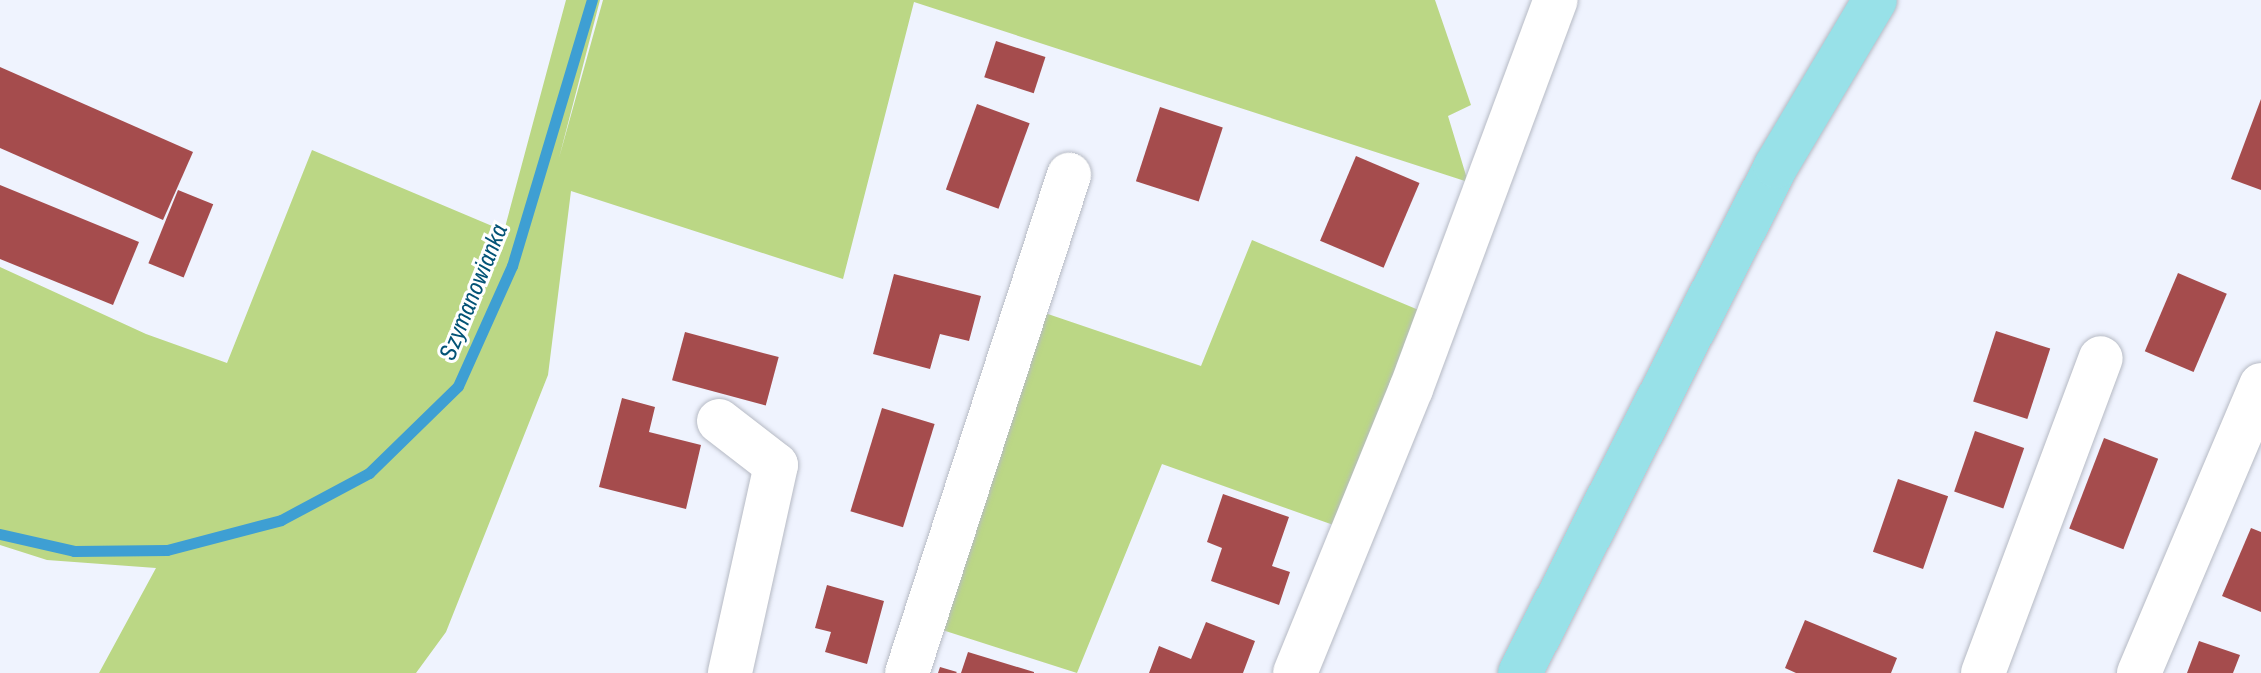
<!DOCTYPE html>
<style>
body{margin:0}
#map{position:relative;width:2261px;height:673px;overflow:hidden;background:#eff3fe;font-family:"Archivo Narrow",sans-serif}
div>[style]{position:absolute}
[style*='--x']{left:calc(var(--x)*1px);top:calc(var(--y)*1px);width:calc(var(--w)*1px);rotate:calc(var(--a)*1deg)}
.green>*{inset:0;background:#bbd785}
.stream>*{height:11px;margin:-5.5px;padding:0 5.5px;transform-origin:5.5px;border-radius:5.5px;background:#3e9fd3}
.building>*{inset:0;background:#a54c4d;transform-origin:0 0}
.roads{filter:drop-shadow(0 0 2px #b6bac4) drop-shadow(0 0 2px #b6bac4)}
.minor>*{height:44px;margin:-22px;padding:0 22px;transform-origin:22px;border-radius:22px;background:#fff}
.major>*{height:44px;margin:-22px;padding:0 22px;transform-origin:22px;border-radius:22px;background:#98e1e8}
span{translate:-50% -50%;white-space:nowrap;text-align:center;line-height:1.15;-webkit-text-stroke:6px #fff;paint-order:stroke}
.water-label{font-size:24px;color:#035376;font-style:italic}
</style>
<div id="map">
<div class="green">
<i style="clip-path:polygon(566px 0,600px 0,559px 158px,603px 0,1435px 0,1471px 105px,1448px 116px,1468px 182px,914px 2px,843px 279px,571px 191px,548px 375px,446px 632px,416px 673px,99px 673px,156px 568px,47px 560px,0 545px,0 267px,146px 334px,227px 363px,312px 150px,504px 231px)"></i>
<i style="clip-path:polygon(1252px 240px,1421px 311px,1339px 527px,1162px 464px,1077px 673px,933px 627px,1042px 312px,1201px 366px)"></i>
</div>
<div class="stream">
<i style="--x:0;--y:534;--w:76;--a:12.9"></i>
<i style="--x:74;--y:551;--w:93;--a:-0.6"></i>
<i style="--x:167;--y:550;--w:118;--a:-14.7"></i>
<i style="--x:281;--y:520;--w:100;--a:-28.1"></i>
<i style="--x:369;--y:473;--w:124;--a:-44.3"></i>
<i style="--x:458;--y:386;--w:132;--a:-65.8"></i>
<i style="--x:512;--y:266;--w:278;--a:-73.3"></i>
</div>
<div class="building">
<i style="left:996px;top:41px;width:52px;height:38px;rotate:18deg"></i>
<i style="clip-path:polygon(0 67px,193px 152px,163px 220px,0 148px)"></i>
<i style="clip-path:polygon(2261px 99px,2261px 190px,2231px 179px)"></i>
<i style="left:977px;top:104px;width:56px;height:91px;rotate:20deg"></i>
<i style="left:1160px;top:107px;width:66px;height:78px;rotate:18deg"></i>
<i style="left:1356px;top:156px;width:69px;height:92px;rotate:23deg"></i>
<i style="clip-path:polygon(0 185px,139px 242px,113px 305px,0 259px)"></i>
<i style="left:178px;top:190px;width:38px;height:79px;rotate:22deg"></i>
<i style="left:2178px;top:273px;width:53px;height:85px;rotate:23deg"></i>
<i style="clip-path:polygon(894px 274px,981px 296px,969px 341px,940px 334px,930px 369px,873px 354px)"></i>
<i style="left:1996px;top:331px;width:57px;height:74px;rotate:18deg"></i>
<i style="left:685px;top:332px;width:97px;height:50px;rotate:15deg"></i>
<i style="clip-path:polygon(622px 398px,655px 407px,649px 432px,701px 445px,686px 509px,599px 487px)"></i>
<i style="left:882px;top:408px;width:55px;height:108px;rotate:17deg"></i>
<i style="left:1975px;top:431px;width:52px;height:64px;rotate:19deg"></i>
<i style="left:2104px;top:438px;width:58px;height:97px;rotate:21deg"></i>
<i style="left:1898px;top:479px;width:53px;height:77px;rotate:19deg"></i>
<i style="clip-path:polygon(1223px 494px,1289px 517px,1272px 566px,1290px 572px,1279px 605px,1211px 581px,1222px 548px,1207px 542px)"></i>
<i style="clip-path:polygon(2251px 528px,2261px 532px,2261px 612px,2222px 596px)"></i>
<i style="clip-path:polygon(827px 585px,884px 601px,867px 664px,825px 652px,831px 632px,815px 628px)"></i>
<i style="clip-path:polygon(1805px 620px,1897px 658px,1891px 673px,1796px 673px,1785px 668px)"></i>
<i style="clip-path:polygon(1206px 622px,1255px 641px,1243px 673px,1149px 673px,1159px 646px,1191px 659px)"></i>
<i style="clip-path:polygon(2199px 641px,2240px 655px,2233px 673px,2187px 673px)"></i>
<i style="clip-path:polygon(968px 652px,1034px 672px,1034px 673px,961px 673px)"></i>
<i style="clip-path:polygon(940px 667px,957px 672px,956px 673px,938px 673px)"></i>
</div>
<div class="roads">
<div class="minor">
<i style="--x:719;--y:421;--w:72;--a:37.7"></i>
<i style="--x:776;--y:465;--w:213;--a:102.5"></i>
<i style="--x:907;--y:673;--w:524;--a:-71.98"></i>
<i style="--x:1295;--y:673;--w:307;--a:-67.8"></i>
<i style="--x:1411;--y:389;--w:415;--a:-69.6"></i>
<i style="--x:1983;--y:673;--w:336;--a:-69.5"></i>
<i style="--x:2139;--y:673;--w:313;--a:-67"></i>
</div>
<div class="major">
<i style="--x:1520;--y:673;--w:568;--a:-63.21"></i>
<i style="--x:1776;--y:166;--w:193;--a:-59.2"></i>
</div>
</div>
<div class="water-label">
<span style="left:473px;top:292px;rotate:-68deg">Szymanowianka</span>
</div>
</div>
